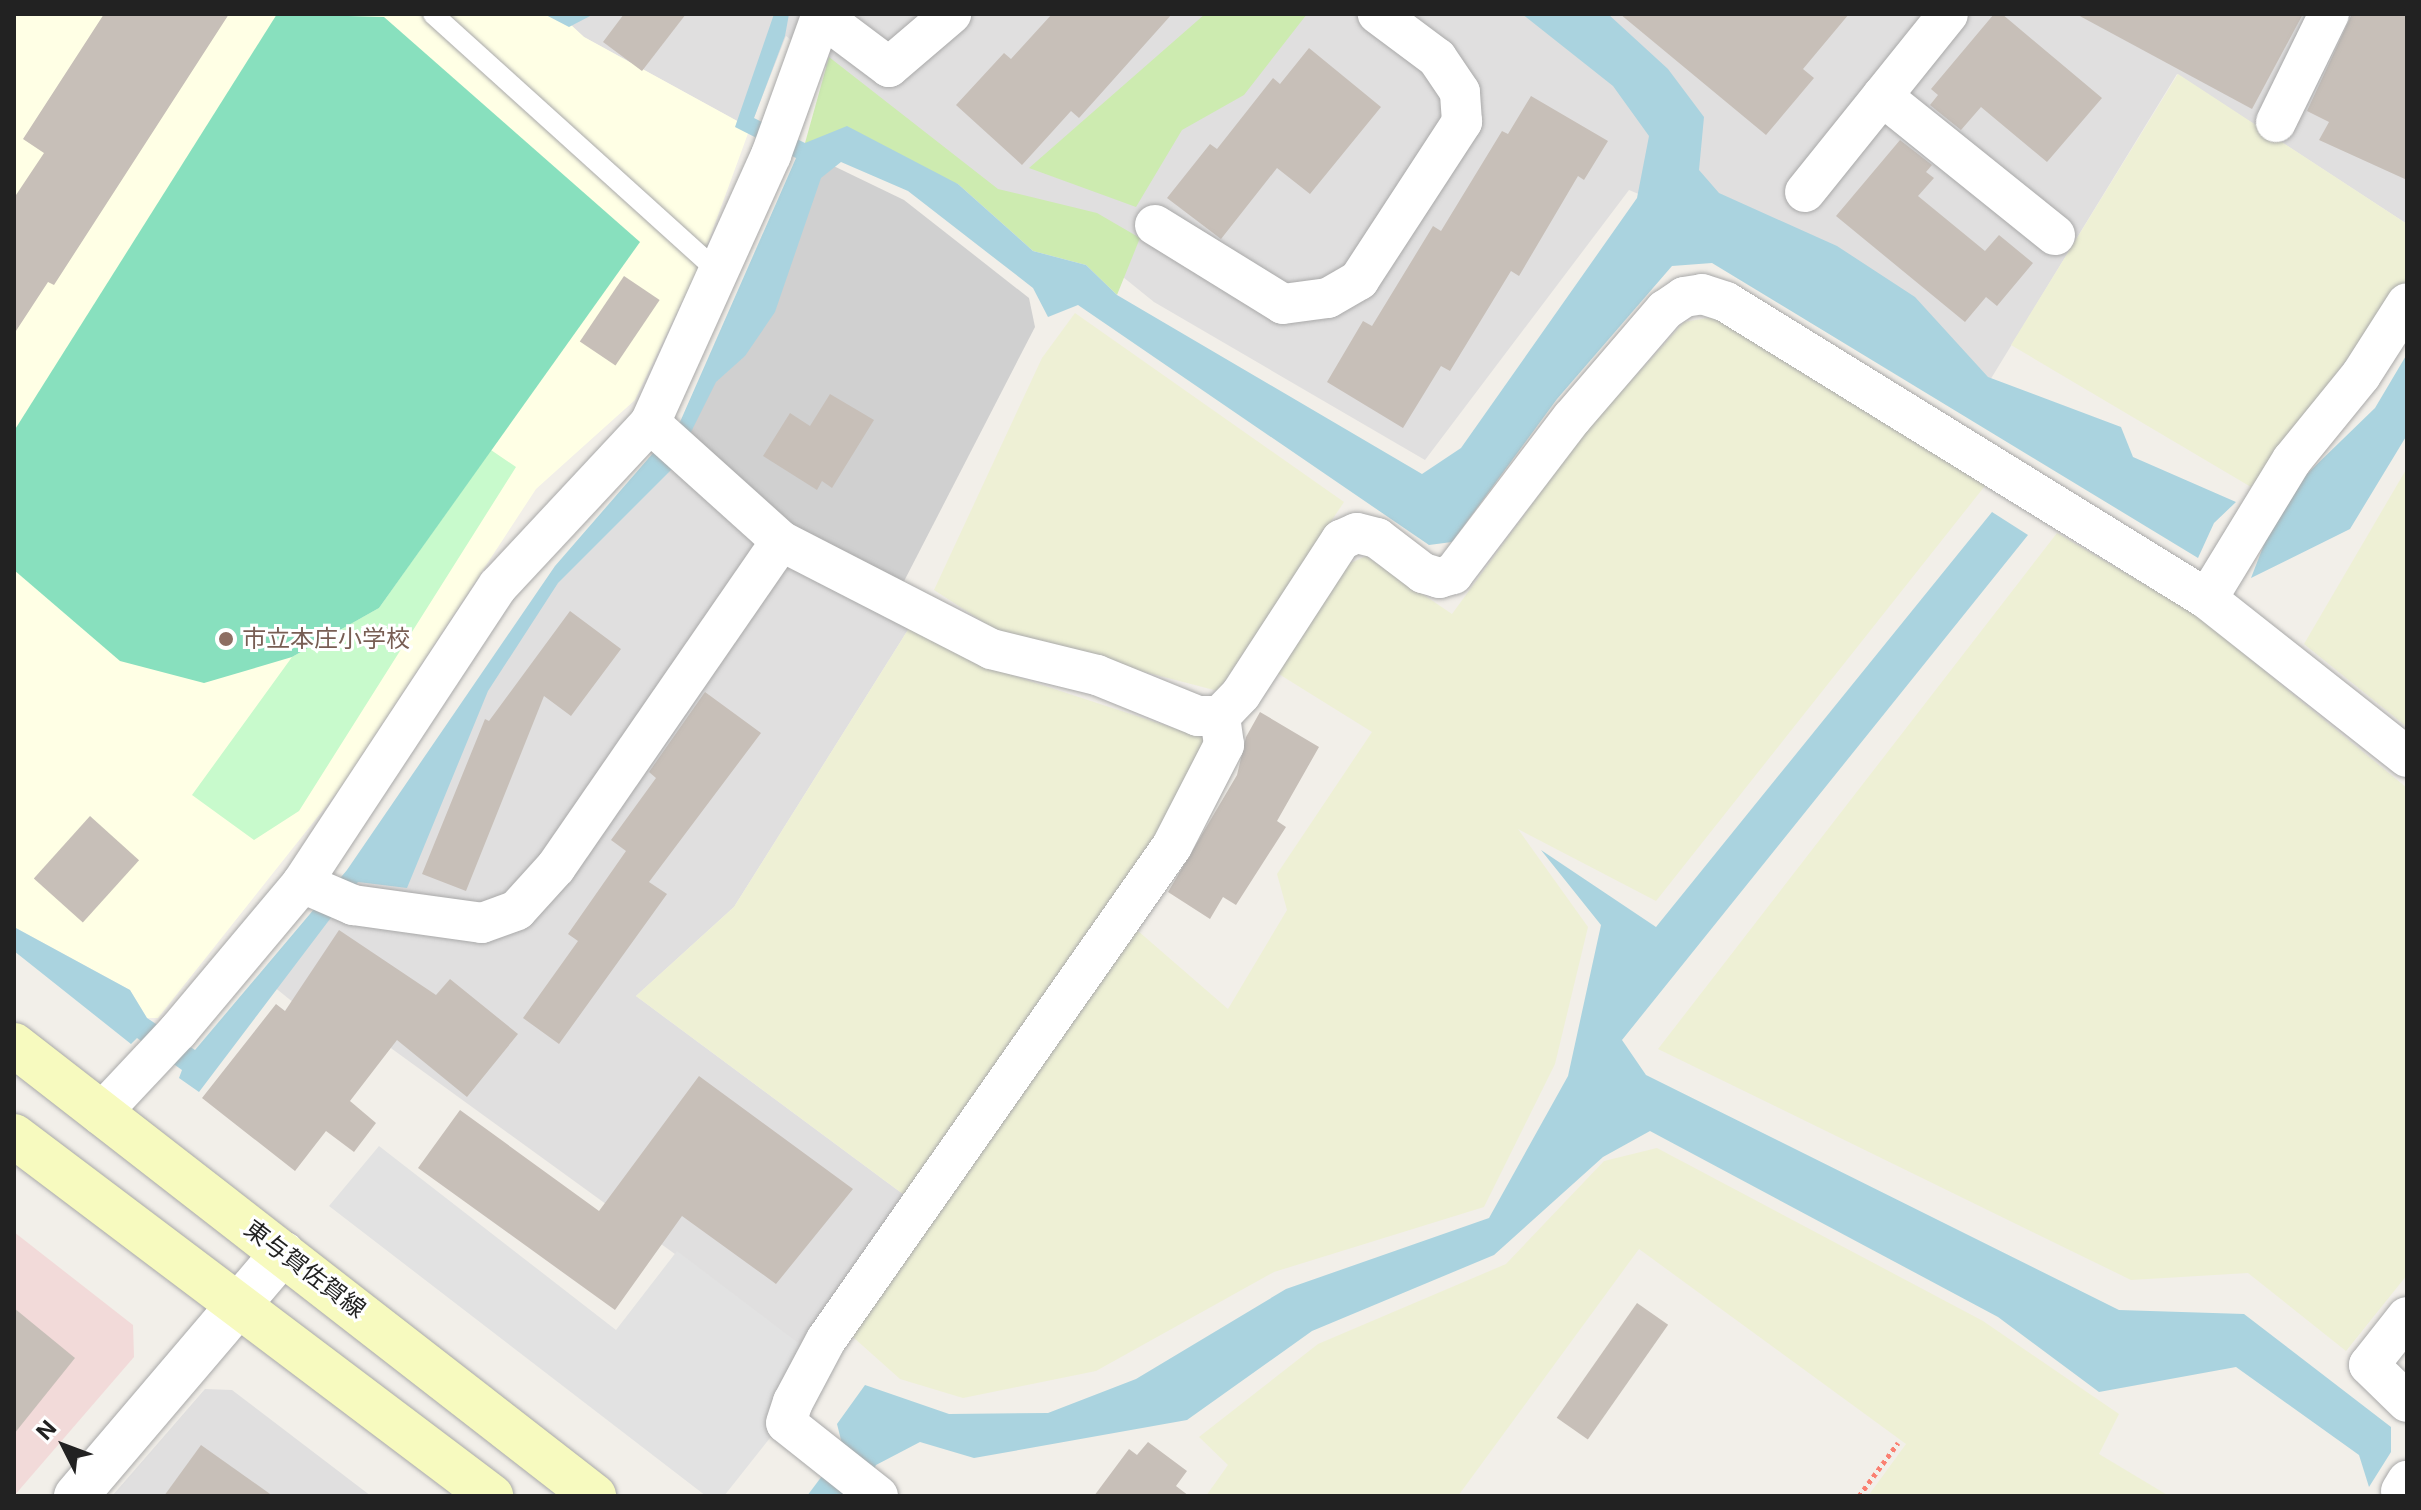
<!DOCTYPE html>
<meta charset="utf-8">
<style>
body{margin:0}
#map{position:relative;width:2421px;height:1510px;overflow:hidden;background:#f2efe9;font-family:Inter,"Noto Sans JP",sans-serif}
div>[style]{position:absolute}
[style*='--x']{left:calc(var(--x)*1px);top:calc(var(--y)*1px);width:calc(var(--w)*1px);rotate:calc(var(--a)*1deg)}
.residential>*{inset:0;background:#e0dfdf}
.commercial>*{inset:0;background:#f2dad9}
.education>*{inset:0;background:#ffffe5}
.religious>*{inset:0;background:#d0d0d0}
.farmland>*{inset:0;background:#eef0d5}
.grass>*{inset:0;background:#cdebb0}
.park>*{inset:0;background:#c8facc}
.pitch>*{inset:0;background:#88e0be}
.parking>*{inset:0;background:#e2e2e2}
.water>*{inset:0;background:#aad3df}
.building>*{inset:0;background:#c7bfb8;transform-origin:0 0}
.path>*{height:5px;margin-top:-2.5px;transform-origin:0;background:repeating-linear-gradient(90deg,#fa8072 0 4px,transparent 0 8px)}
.roads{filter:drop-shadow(0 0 2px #a9a9a9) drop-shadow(0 0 2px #a9a9a9)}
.service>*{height:20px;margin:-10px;padding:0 10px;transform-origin:10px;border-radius:10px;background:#fff}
.minor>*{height:40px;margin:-20px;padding:0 20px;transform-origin:20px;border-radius:20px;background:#fff}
.tertiary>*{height:44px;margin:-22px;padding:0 22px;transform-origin:22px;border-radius:22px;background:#fff}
.secondary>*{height:44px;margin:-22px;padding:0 22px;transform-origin:22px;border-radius:22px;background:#f7fabf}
.dots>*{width:22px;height:22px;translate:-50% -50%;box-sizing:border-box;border:4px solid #fff;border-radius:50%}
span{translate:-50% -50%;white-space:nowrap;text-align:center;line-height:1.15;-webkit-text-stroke:6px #fff;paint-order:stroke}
.education-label{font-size:24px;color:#785e54}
.left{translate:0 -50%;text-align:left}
.street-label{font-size:24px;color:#222}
.frame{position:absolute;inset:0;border:16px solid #222;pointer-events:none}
.north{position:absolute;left:24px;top:1406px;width:80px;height:80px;-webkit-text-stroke:6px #fff;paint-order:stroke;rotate:312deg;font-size:22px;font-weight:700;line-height:32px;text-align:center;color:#222}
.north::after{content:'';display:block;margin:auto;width:28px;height:36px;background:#222;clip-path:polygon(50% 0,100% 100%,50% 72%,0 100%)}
</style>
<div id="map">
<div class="residential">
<i style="clip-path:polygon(559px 14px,2407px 14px,2407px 224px,2177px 74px,1984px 390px,1740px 236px,1629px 190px,1425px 460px,1154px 302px,1092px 252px,1036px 230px,786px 36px,750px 128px,584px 37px)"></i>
<i style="clip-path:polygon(678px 437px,911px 625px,734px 907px,636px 996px,915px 1203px,810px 1352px,388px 1046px,372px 1066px,268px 982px,383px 833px,558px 569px)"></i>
<i style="clip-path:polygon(205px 1389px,232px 1390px,371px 1496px,112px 1496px)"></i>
</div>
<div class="commercial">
<i style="clip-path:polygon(14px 1232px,133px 1325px,134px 1357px,14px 1496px)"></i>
</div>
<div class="education">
<i style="clip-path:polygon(14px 14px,559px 14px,584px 37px,750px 128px,701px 262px,635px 400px,536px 489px,339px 790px,158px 1018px,147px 1018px,130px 990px,14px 927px)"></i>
</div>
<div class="religious">
<i style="clip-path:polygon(815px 157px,904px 200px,1029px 298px,1035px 327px,900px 589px,791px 533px,678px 437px)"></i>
</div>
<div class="farmland">
<i style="clip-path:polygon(2178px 74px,2407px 224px,2407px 279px,2251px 487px,2011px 345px)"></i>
<i style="clip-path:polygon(1075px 313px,1344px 502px,1218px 691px,1005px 636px,934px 590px,1042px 358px)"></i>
<i style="clip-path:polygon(1713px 317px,1988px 482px,1656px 901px,1518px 829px,1588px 927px,1555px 1064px,1484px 1207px,1274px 1272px,1096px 1371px,963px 1398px,900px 1379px,844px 1329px,1130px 924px,1228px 1009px,1287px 910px,1277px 874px,1372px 732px,1274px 671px,1344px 566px,1366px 556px,1452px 614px,1584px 433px,1684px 322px)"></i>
<i style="clip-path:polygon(2407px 468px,2407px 727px,2304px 644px)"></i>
<i style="clip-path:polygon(2057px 533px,2195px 614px,2407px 788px,2407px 1275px,2346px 1351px,2248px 1273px,2131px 1280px,1658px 1049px)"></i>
<i style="clip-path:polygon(911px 625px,975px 663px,1207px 739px,1173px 825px,915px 1203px,636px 996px,734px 907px)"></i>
<i style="clip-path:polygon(1657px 1148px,1983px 1321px,2119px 1414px,2099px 1454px,2169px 1496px,1868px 1496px,1906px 1444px,1639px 1249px,1458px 1496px,1206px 1496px,1228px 1465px,1199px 1437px,1318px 1344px,1506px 1264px,1604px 1161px)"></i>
</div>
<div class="grass">
<i style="clip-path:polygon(1205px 14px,1307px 14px,1244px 95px,1182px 130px,1136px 207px,1029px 168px)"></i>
<i style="clip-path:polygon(829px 57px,998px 189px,1097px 213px,1140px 238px,1117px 295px,1086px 265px,1033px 251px,958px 184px,805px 143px)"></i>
</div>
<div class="park">
<i style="clip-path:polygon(491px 450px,516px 467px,299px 811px,254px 840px,192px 795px,292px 657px,379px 608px)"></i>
</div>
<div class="pitch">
<i style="clip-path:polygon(277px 14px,384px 17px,640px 242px,379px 608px,292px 657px,204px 683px,120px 661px,14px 570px,14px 431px)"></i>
</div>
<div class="parking">
<i style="clip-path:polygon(379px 1146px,616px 1330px,677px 1251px,810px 1352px,774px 1433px,724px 1496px,706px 1496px,329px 1206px)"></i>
</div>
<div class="water">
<i style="clip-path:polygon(544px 14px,594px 14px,569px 27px)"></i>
<i style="clip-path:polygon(774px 14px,789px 14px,785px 36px,754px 118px,805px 143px,847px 126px,958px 184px,1033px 251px,1086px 265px,1117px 295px,1422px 474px,1461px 448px,1637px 198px,1649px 136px,1613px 86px,1522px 14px,1608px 14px,1668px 69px,1704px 117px,1699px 170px,1719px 193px,1837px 246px,1915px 297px,1988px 377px,2121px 427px,2133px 457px,2236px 502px,2214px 523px,2198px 558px,1712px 263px,1672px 266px,1557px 399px,1452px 542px,1429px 545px,1078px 305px,1048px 317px,1033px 288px,908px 191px,841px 162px,821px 178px,775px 312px,745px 356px,716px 382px,673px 468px,558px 583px,488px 691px,407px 888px,358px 882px,199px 1092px,179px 1078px,182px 1070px,137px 1038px,131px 1044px,14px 951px,14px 927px,130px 990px,147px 1018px,195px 1050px,347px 870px,555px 566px,680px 422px,796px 158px,735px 127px)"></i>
<i style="clip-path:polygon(2407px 354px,2407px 435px,2350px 529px,2251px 578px,2282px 498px,2375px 408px)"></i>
<i style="clip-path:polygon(1992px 512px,2028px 535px,1622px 1040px,1646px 1075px,2119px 1310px,2244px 1314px,2391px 1427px,2391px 1452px,2369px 1487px,2359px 1455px,2236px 1367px,2099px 1392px,1998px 1317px,1650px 1131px,1603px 1157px,1494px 1255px,1312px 1331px,1187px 1420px,974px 1458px,920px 1442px,876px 1465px,860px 1496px,807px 1496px,843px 1448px,837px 1424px,865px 1385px,949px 1414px,1048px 1413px,1136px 1379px,1286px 1289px,1489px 1218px,1568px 1076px,1601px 925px,1541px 850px,1656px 927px)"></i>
</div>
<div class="building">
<i style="clip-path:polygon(104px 14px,229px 14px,54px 285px,48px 282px,14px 334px,14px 198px,44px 153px,23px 139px)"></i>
<i style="clip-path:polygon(624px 14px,686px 14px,642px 71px,603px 42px)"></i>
<i style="clip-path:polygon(1052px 14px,1172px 14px,1079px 118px,1071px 111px,1022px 165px,956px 105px,1004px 53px,1011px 59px)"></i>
<i style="clip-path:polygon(1620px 14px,1849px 14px,1803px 69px,1814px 78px,1766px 135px)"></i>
<i style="clip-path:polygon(1994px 14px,2002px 14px,2102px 98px,2047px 162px,1981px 107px,1961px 130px,1930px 105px,1938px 95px,1931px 89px)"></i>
<i style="clip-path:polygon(2076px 14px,2303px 14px,2252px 109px)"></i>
<i style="clip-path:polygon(2352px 14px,2407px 14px,2407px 180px,2319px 140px,2329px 122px,2307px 111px)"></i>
<i style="clip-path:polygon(1309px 48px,1381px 107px,1310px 194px,1277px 168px,1221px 239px,1167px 198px,1210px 144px,1217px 149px,1273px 78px,1280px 84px)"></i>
<i style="clip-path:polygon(1531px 96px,1608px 141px,1584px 180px,1578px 176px,1519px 276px,1511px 271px,1450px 371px,1441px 366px,1403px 428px,1327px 382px,1363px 321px,1372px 326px,1433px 226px,1441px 231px,1502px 131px,1508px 134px)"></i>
<i style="clip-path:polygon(1900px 140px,1932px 165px,1926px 172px,1934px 178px,1918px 196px,1985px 251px,1999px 235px,2033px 263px,1997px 306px,1986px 297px,1965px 322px,1836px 216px)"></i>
<i style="left:624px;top:276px;width:43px;height:79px;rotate:34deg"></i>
<i style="clip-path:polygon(830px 394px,874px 420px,832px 488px,822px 481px,817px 490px,763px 456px,790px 413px,810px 426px)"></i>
<i style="clip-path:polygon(570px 611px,621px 649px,571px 716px,544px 696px,466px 891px,422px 874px,485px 719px,489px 721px)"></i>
<i style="clip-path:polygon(705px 692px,761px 733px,649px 882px,667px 894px,559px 1044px,523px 1018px,578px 941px,568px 934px,626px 851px,611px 840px,656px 778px,649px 772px)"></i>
<i style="clip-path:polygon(1260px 712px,1319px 747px,1277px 821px,1286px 827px,1236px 905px,1223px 897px,1210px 919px,1168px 892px,1237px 775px,1246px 737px)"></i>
<i style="left:90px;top:816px;width:66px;height:84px;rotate:42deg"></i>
<i style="clip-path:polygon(339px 930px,436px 995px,450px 979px,518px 1034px,467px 1097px,397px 1040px,350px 1101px,376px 1123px,354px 1152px,326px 1131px,295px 1171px,202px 1098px,276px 1004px,285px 1011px)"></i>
<i style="clip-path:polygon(699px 1076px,853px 1189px,776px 1284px,682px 1216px,615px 1310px,418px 1168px,460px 1110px,599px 1211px)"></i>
<i style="left:1637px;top:1303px;width:38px;height:140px;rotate:35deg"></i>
<i style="clip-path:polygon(14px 1308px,75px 1358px,14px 1434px)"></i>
<i style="clip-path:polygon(1148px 1442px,1187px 1471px,1176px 1486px,1189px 1496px,1094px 1496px,1129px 1449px,1137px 1455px)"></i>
<i style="clip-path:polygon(201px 1445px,273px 1496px,164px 1496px)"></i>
</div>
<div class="path">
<i style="--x:1859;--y:1496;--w:66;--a:-53.7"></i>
</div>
<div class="roads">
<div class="service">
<i style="--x:433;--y:14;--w:385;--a:42.1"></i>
</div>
<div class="minor">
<i style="--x:821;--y:16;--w:85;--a:36.9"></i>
<i style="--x:889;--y:67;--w:82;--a:-40.5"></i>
<i style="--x:1882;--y:96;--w:222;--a:38.8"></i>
<i style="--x:2276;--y:122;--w:120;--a:-63.9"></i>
<i style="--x:1805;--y:192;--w:228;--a:-51.2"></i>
<i style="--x:1155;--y:225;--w:150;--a:31.7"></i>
<i style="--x:1283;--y:304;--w:45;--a:-7.6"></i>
<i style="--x:1328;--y:298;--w:36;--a:-30"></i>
<i style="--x:1359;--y:280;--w:189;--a:-56.9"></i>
<i style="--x:1462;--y:122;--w:30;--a:-94"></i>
<i style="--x:1460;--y:92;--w:41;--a:-124.1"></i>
<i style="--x:1437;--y:58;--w:74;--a:-143.3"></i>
<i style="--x:650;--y:423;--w:176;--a:42"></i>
<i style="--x:781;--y:541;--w:236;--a:27.2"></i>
<i style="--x:991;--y:649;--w:109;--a:13.8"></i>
<i style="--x:1097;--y:675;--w:109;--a:22.1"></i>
<i style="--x:1198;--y:716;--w:22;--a:0"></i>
<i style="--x:1220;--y:716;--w:30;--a:-46"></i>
<i style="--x:1241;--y:694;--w:184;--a:-57"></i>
<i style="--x:1341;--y:540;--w:17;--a:-24"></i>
<i style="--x:1357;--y:533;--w:21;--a:14"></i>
<i style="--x:1377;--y:538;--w:58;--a:37.3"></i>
<i style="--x:1423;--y:573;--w:17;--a:17"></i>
<i style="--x:1439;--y:578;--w:15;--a:-16"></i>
<i style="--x:1453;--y:574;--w:196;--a:-52.7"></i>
<i style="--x:1572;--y:418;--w:143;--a:-49.3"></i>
<i style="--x:1665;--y:310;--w:23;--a:-34"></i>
<i style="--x:1684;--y:297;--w:18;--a:-9"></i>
<i style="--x:1702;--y:294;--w:25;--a:18"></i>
<i style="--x:1726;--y:302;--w:565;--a:31.69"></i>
<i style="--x:2207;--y:599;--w:255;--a:38.3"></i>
<i style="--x:2207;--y:599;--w:163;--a:-58.6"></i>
<i style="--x:2292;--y:460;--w:109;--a:-50.9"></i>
<i style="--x:2361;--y:375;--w:85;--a:-57.4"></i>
<i style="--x:302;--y:883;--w:56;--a:23.3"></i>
<i style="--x:353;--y:905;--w:130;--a:7.9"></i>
<i style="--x:482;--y:923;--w:37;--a:-20"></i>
<i style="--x:517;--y:910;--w:58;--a:-47.8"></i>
<i style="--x:556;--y:867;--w:396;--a:-55.4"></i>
<i style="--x:100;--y:1114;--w:114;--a:-46.8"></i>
<i style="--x:178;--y:1031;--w:193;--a:-50"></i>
<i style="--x:302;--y:883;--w:356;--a:-56.6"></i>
<i style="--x:498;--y:586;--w:223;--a:-47"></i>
<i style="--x:650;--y:423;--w:294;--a:-65.7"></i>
<i style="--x:771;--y:155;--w:150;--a:-70.1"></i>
<i style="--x:2407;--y:1317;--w:61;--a:128.4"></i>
<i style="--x:2369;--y:1365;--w:53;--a:44.2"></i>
<i style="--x:2401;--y:1491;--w:12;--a:-59"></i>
<i style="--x:878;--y:1496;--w:117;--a:-141.6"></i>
<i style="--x:786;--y:1423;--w:22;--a:-72"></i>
<i style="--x:793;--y:1402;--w:70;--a:-62"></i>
<i style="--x:826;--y:1340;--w:603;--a:-54.99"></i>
<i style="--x:1172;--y:846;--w:114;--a:-62.8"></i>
<i style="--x:1224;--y:745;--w:29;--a:-98"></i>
</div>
<div class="tertiary">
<i style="--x:76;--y:1496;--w:319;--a:-49.6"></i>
</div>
<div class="secondary">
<i style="--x:14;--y:1045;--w:735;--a:37.87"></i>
<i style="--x:14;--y:1136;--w:598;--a:37.04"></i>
</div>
</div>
<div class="dots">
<i style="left:226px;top:639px;background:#8d6e63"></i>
</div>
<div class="education-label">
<span class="left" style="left:242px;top:639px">市立本庄小学校</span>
</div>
<div class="street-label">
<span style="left:305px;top:1269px;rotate:37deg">東与賀佐賀線</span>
</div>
<div class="frame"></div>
<div class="north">N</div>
</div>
